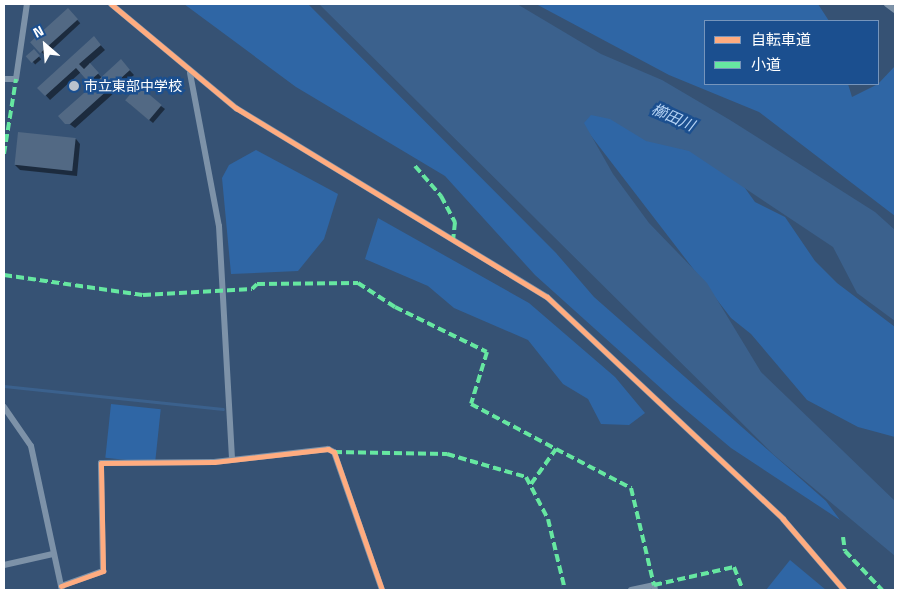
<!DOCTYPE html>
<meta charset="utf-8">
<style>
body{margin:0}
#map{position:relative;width:899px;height:594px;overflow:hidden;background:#365274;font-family:"Titillium Web","Noto Sans JP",sans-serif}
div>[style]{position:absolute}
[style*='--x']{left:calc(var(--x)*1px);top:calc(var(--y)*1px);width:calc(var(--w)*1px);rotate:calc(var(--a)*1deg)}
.green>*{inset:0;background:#2f66a5;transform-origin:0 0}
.water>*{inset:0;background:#3b618d}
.shadow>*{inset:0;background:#0007;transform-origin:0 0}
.stream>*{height:2.5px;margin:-1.25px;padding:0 1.25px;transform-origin:1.25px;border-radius:1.25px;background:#3b618d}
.building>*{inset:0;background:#526984;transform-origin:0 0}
.street>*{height:6px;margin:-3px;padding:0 3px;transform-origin:3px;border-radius:3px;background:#7d92a8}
.quiet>*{height:4px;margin-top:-2px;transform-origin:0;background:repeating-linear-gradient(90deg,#66e7a1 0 8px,transparent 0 12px)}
.cycleway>*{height:5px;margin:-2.5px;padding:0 2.5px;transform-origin:2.5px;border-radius:2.5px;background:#ffac80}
.dots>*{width:14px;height:14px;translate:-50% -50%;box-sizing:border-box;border:2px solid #1b4f8f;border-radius:50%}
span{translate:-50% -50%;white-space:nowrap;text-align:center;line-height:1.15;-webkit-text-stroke:5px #1b4f8f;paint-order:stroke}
.poi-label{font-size:14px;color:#fff}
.left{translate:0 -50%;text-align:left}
.water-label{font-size:15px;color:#b5d3f5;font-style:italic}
.frame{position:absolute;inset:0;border:5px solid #fff;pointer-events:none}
.legend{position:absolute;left:704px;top:20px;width:175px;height:65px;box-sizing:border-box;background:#1b4f8f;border:1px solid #7695bc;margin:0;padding:6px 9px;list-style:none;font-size:15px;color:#fff}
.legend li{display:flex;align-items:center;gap:10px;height:25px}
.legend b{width:25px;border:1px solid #7695bc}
.north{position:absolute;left:20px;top:20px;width:50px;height:50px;-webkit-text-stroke:4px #1b4f8f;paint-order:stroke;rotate:333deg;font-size:14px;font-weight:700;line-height:20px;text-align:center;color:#fff}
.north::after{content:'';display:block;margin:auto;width:18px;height:22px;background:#fff;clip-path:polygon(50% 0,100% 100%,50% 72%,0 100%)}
</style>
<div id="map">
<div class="green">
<i style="clip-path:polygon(184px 4px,308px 4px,556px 253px,594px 297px,826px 501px,840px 520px,731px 448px,674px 400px,535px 275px,445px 176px,296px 87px)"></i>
<i style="clip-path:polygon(536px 4px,818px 4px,829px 21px,705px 21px,705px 84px,848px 84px,852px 97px,878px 84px,895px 66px,895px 216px,759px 112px,669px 75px)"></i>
<i style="clip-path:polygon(611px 101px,737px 177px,755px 202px,785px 217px,815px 261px,837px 283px,895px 327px,895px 437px,858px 427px,807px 400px,751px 334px,731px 318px,575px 115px)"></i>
<i style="clip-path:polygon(256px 150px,338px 194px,324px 239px,298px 271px,231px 274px,222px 178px,229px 165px)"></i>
<i style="clip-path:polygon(378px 218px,529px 303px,615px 377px,645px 413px,629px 425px,601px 424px,588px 399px,563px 384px,528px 340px,454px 308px,428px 286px,365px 259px)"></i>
<i style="left:111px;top:404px;width:50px;height:54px;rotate:6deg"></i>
<i style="clip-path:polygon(790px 560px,826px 590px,766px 590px)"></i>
</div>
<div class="water">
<i style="clip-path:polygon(319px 4px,517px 4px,601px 54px,662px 80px,730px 120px,875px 212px,895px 230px,895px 321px,857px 293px,833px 247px,689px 151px,646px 141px,610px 119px,591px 115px,584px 123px,613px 174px,649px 223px,707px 283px,761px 372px,895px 501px,895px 556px,774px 455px)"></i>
</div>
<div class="shadow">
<i style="left:68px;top:10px;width:18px;height:48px;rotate:47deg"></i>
<i style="clip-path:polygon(94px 38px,105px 50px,89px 64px,102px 78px,121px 61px,134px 75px,75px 128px,64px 120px,93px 86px,81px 72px,50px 100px,39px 88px)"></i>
<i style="left:34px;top:51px;width:11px;height:8px;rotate:49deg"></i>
<i style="clip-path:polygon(130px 104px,161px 106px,165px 109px,153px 123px)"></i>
<i style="clip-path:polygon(76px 139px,80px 144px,77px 176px,20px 170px,15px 165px)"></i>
</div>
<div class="stream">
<i style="--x:4;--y:386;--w:220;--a:6"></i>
</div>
<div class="building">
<i style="left:68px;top:8px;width:15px;height:51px;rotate:48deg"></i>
<i style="clip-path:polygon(94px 36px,101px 45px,79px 64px,84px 69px,90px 63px,99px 73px,93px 78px,96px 82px,121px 59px,130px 70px,70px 124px,65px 124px,58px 116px,92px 86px,76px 68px,45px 96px,37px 88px)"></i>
<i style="left:34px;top:49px;width:9px;height:11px;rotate:49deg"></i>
<i style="left:138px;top:85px;width:31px;height:20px;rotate:40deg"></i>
<i style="left:18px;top:132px;width:58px;height:33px;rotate:6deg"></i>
</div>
<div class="street">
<i style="--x:111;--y:4;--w:163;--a:39.8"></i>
<i style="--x:236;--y:108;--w:364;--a:31.3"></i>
<i style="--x:547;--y:297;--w:324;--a:43.2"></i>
<i style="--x:783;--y:519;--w:94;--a:49.3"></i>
<i style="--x:887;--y:4;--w:10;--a:37"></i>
<i style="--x:190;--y:73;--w:156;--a:79.3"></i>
<i style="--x:219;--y:226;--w:232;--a:86.8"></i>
<i style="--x:4;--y:79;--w:12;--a:0"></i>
<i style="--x:16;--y:79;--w:76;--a:-81.7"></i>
<i style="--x:4;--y:407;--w:47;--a:55.3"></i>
<i style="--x:31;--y:446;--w:147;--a:77.9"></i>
<i style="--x:4;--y:565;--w:50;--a:-12.7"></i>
<i style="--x:61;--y:586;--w:45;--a:-19.7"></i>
<i style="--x:103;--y:571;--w:108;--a:-91.1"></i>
<i style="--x:101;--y:463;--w:113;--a:-0.5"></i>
<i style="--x:214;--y:462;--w:115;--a:-6.5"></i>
<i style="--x:328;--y:449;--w:7;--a:27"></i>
<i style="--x:334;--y:452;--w:146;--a:70.8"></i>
<i style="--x:631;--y:590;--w:24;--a:-12"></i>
<i style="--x:654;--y:585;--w:5;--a:79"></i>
</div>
<div class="quiet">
<i style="--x:4;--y:154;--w:76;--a:-80.9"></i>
<i style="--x:415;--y:166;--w:40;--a:49"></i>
<i style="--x:441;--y:196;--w:30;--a:62"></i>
<i style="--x:455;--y:222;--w:18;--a:96"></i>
<i style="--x:4;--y:275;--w:140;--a:8.2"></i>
<i style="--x:143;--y:295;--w:109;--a:-3.2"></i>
<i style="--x:252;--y:289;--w:7;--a:-45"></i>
<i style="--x:257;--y:284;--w:101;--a:-0.6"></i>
<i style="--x:358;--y:283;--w:44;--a:33"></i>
<i style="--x:395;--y:307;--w:102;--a:26.1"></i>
<i style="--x:487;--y:352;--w:54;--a:107.1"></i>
<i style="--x:471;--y:404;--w:96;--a:27.9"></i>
<i style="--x:334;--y:452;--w:113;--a:1"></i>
<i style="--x:447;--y:454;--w:82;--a:16.2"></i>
<i style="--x:526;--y:477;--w:47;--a:62.4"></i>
<i style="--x:548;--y:519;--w:73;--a:76.5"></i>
<i style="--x:531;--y:484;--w:43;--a:-54.5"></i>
<i style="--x:556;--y:449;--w:85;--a:27.5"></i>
<i style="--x:631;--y:488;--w:100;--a:76.7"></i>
<i style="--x:654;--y:585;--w:82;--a:-12.7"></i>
<i style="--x:734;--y:567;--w:25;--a:69"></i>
<i style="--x:843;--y:537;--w:14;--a:82"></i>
<i style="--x:845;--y:551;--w:54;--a:46.5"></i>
</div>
<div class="cycleway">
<i style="--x:111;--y:4;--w:163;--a:39.8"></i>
<i style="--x:236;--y:108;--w:364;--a:31.3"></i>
<i style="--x:547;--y:297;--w:324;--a:43.2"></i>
<i style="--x:783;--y:519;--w:94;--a:49.3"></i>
<i style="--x:61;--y:586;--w:45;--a:-19.7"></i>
<i style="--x:103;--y:571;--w:108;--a:-91.1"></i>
<i style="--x:101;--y:463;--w:113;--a:-0.5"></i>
<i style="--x:214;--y:462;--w:115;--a:-6.5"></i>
<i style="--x:328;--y:449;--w:7;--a:27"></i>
<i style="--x:334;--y:452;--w:146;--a:70.8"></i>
</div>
<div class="dots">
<i style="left:74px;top:86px;background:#b9c2ce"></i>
</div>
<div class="poi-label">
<span class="left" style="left:84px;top:86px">市立東部中学校</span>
</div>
<div class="water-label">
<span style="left:673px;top:117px;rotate:24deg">櫛田川</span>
</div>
<div class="frame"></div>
<ul class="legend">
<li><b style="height:6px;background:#ffac80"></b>自転車道</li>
<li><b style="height:6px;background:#66e7a1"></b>小道</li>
</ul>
<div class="north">N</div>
</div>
